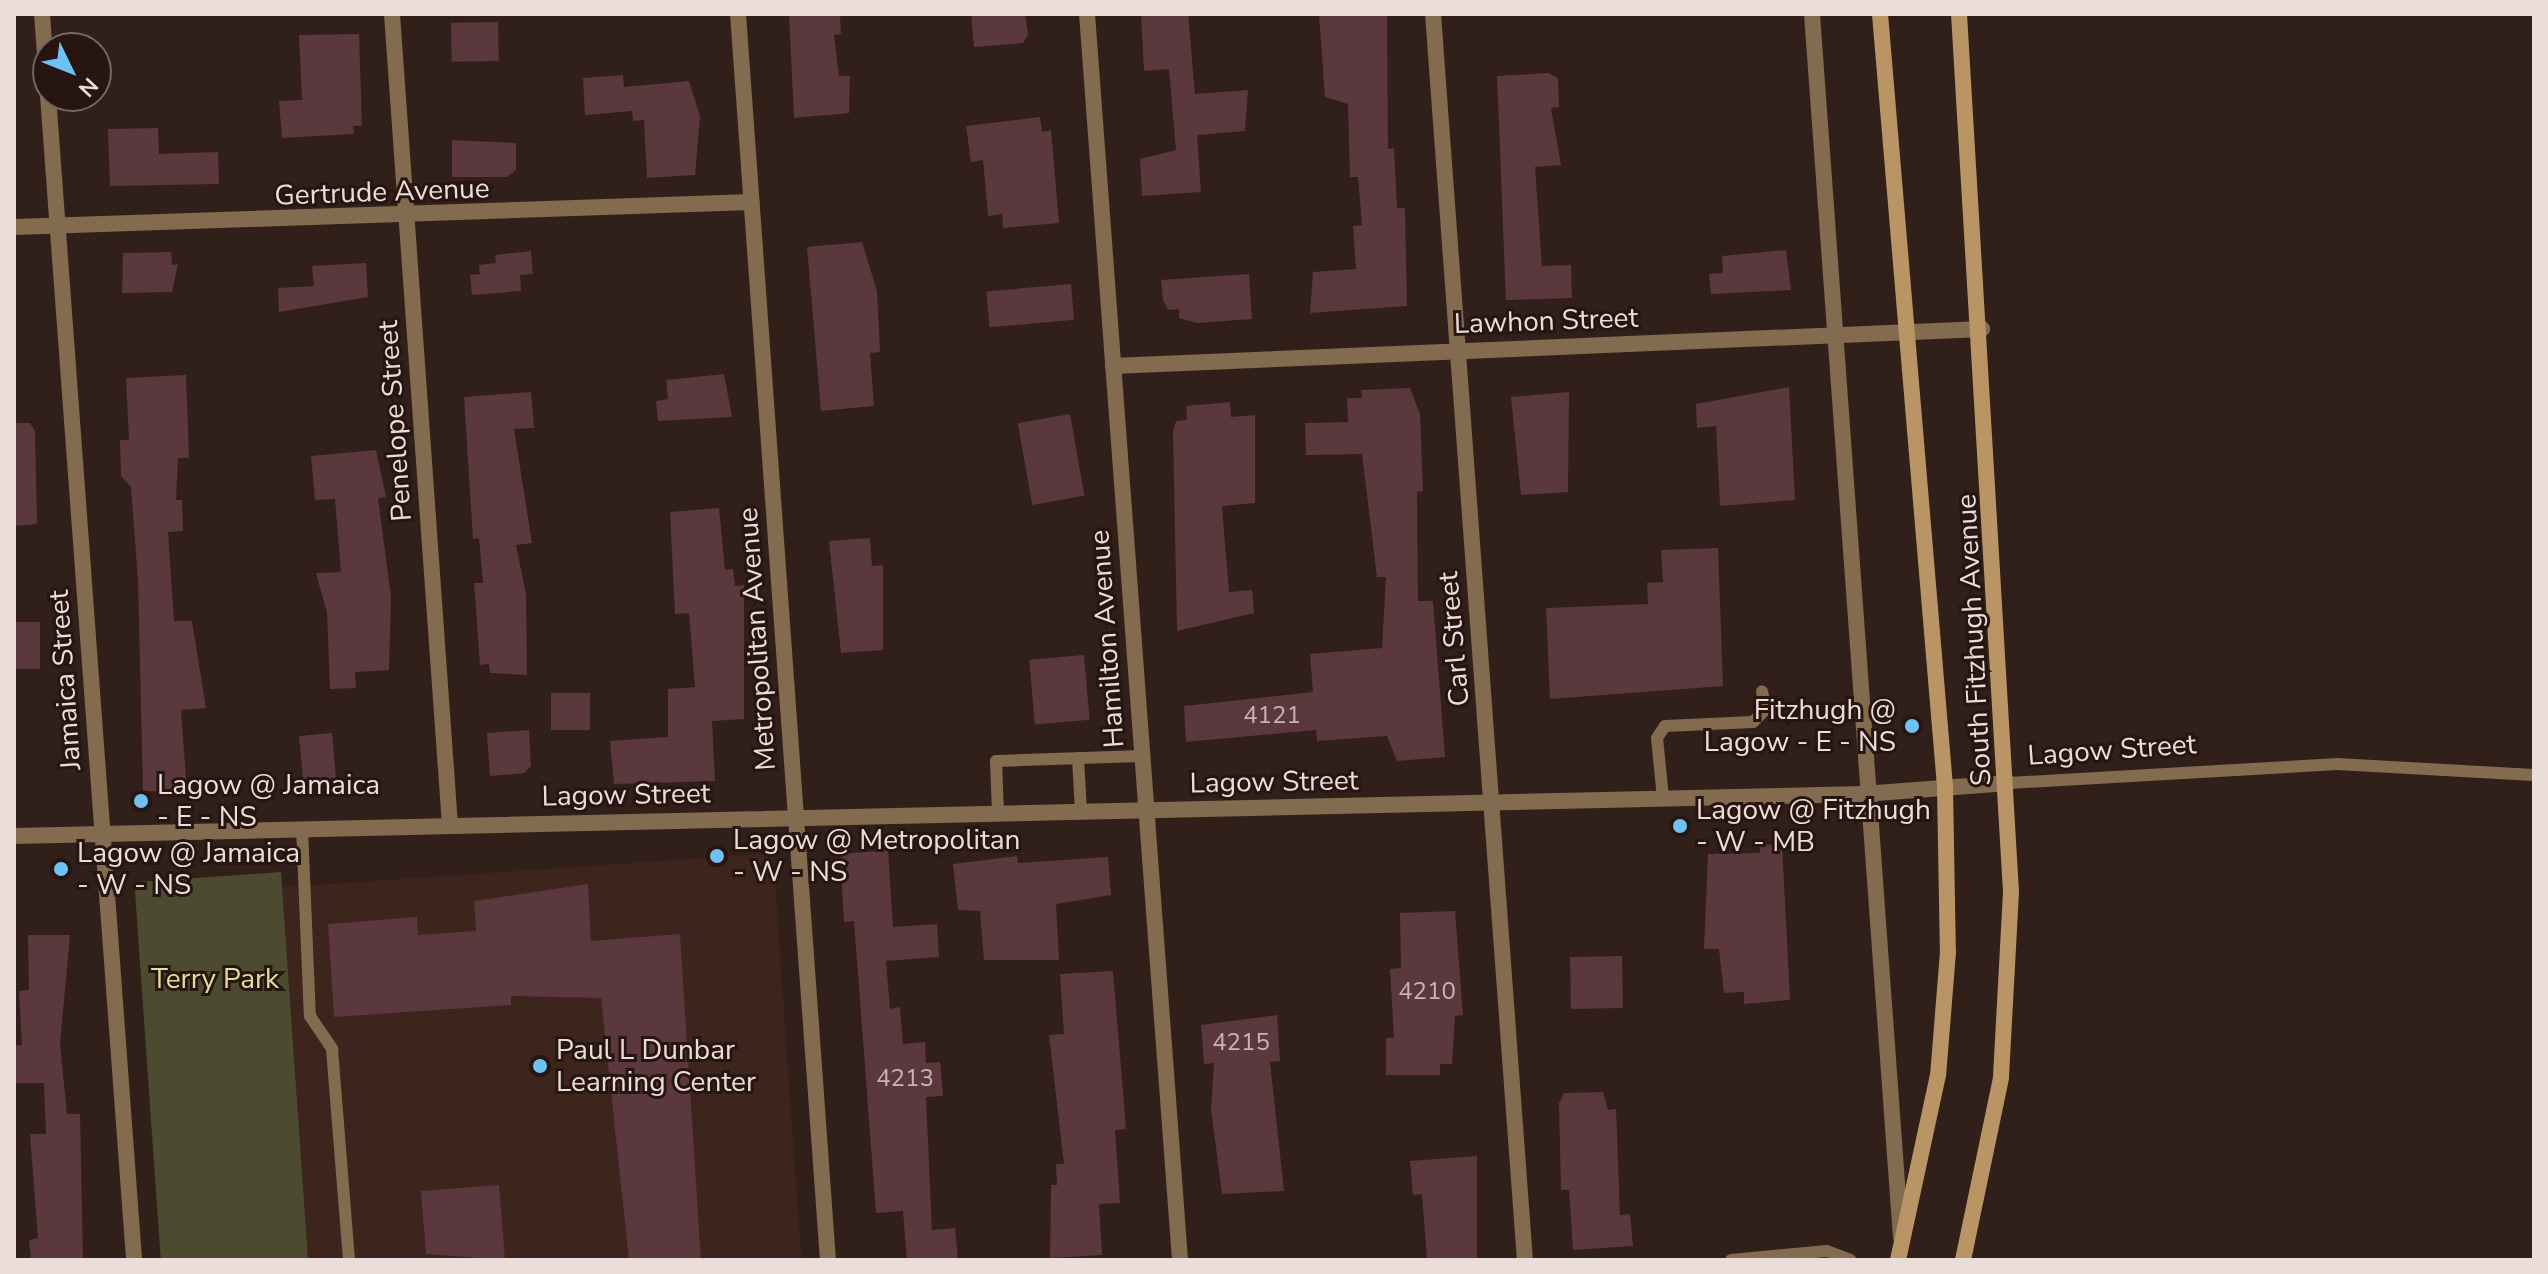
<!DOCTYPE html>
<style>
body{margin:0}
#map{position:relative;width:2548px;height:1274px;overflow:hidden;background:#311f19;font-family:"Nunito Sans",sans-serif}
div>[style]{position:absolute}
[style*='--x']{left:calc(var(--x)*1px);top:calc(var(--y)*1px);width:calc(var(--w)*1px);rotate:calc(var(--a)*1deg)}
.built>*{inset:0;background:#3d241c;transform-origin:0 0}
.green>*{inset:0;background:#4d4b2f;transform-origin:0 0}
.building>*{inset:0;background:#5b373e;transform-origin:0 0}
.service>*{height:12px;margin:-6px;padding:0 6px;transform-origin:6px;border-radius:6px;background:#826b4f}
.minor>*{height:16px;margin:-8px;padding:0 8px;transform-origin:8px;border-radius:8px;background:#826b4f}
.tertiary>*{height:16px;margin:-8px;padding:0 8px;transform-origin:8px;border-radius:8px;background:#826b4f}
.secondary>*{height:16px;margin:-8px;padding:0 8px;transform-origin:8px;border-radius:8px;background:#b99465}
.dots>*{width:22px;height:22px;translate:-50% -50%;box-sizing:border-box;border:4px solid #261510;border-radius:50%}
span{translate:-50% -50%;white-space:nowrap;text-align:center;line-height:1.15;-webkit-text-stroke:6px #261510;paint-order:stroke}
.number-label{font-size:24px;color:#c7b4b3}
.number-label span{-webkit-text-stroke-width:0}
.street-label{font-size:28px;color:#ebdeda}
.poi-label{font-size:28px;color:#ebdeda}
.right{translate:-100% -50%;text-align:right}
.left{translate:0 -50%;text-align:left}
.park-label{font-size:28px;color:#e1dd9d}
.frame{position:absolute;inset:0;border:16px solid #ebdeda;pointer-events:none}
.north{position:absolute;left:32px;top:32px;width:80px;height:80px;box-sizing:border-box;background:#261510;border:2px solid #756561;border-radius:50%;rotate:133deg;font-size:22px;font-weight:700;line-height:32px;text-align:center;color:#ebdeda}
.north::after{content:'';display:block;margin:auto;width:28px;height:36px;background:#6ec2f3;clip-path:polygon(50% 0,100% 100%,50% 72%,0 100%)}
</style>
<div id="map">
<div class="built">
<i style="left:773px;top:853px;width:408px;height:492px;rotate:86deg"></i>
</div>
<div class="green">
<i style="left:281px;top:872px;width:389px;height:147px;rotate:86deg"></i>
</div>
<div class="building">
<i style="clip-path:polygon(789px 14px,840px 14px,841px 34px,834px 35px,839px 76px,850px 76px,849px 113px,794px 118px)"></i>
<i style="clip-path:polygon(971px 14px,1025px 14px,1028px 35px,1023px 43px,974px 47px)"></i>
<i style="clip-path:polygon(1141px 14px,1188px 14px,1195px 94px,1248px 90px,1245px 131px,1197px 135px,1201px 192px,1142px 196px,1140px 159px,1176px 150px,1169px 69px,1144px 71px)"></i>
<i style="clip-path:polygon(1319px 14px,1387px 14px,1388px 149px,1394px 148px,1397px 208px,1405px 208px,1407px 306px,1310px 313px,1313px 272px,1356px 269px,1353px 226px,1362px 225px,1358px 177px,1350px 177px,1348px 104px,1325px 97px)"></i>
<i style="left:498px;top:22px;width:39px;height:47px;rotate:89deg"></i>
<i style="clip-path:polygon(359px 34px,362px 126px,353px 126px,354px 134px,282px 138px,279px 101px,302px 100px,299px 35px)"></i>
<i style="clip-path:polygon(1548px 73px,1558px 78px,1559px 107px,1551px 108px,1561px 165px,1535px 167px,1542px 266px,1571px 265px,1572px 298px,1506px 300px,1497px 76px)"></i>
<i style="clip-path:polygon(623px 75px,624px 87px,689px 81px,700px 116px,695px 175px,647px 178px,644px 120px,633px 121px,632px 111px,585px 115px,583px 78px)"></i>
<i style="clip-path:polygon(1040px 117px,1042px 132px,1051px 130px,1059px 223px,1003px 228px,1002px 214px,988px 216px,983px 160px,971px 162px,966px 126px)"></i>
<i style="clip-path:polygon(158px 128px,159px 154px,218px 152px,219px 184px,110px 186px,108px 129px)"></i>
<i style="clip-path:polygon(452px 140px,516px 143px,516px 170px,507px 177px,452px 177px)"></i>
<i style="clip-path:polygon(862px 242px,877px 291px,880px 352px,870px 353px,874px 406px,821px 411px,807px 247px)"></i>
<i style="clip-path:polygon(1786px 250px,1791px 290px,1711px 294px,1709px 274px,1723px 273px,1722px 256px)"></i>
<i style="clip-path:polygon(531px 251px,533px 274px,520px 275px,521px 291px,472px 295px,470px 275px,480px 274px,479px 265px,496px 263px,495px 255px)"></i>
<i style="clip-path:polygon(171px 252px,172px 265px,178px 264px,172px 292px,122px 293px,123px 253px)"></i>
<i style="clip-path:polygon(366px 263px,368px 297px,279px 312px,278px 288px,314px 286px,312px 266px)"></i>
<i style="clip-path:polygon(1249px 274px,1252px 319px,1197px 323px,1179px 318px,1179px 309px,1168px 310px,1163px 300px,1161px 280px)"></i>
<i style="left:1071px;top:284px;width:36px;height:85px;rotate:85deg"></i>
<i style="clip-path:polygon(724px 374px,732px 417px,658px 421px,656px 401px,668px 399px,666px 380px)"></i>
<i style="clip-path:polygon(186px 375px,189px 458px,178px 458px,176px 500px,182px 500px,183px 531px,168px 532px,174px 621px,192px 621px,206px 708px,181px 710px,187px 792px,143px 791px,138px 581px,131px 487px,121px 476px,120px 440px,129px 440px,126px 378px)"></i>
<i style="clip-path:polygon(1789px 387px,1795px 500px,1720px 506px,1716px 426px,1697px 428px,1696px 404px)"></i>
<i style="clip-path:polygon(1410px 388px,1420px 414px,1423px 491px,1417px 492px,1418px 601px,1433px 601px,1445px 757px,1397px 761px,1387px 736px,1317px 741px,1316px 730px,1186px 742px,1184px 706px,1313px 692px,1310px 654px,1382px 648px,1386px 577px,1377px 577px,1362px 454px,1306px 455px,1305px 423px,1348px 422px,1347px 398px,1362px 398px,1361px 390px)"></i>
<i style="clip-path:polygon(531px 392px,534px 428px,514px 429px,532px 543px,516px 545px,526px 594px,527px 675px,490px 673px,489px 664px,480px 665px,474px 583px,483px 583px,479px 538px,473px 539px,464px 397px)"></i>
<i style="clip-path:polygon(1569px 392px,1568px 492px,1521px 495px,1511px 397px)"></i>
<i style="clip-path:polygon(1230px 402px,1231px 417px,1255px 415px,1255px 503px,1222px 506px,1229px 592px,1252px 590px,1254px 613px,1177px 631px,1173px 432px,1176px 421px,1187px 420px,1186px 406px)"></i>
<i style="left:1070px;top:414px;width:83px;height:53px;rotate:80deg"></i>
<i style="clip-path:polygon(14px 423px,30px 423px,35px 431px,37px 524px,14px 526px)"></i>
<i style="clip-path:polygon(376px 450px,386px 497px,378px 498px,391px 597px,389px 670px,355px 672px,356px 688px,330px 689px,327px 613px,316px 573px,341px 572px,335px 499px,315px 500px,311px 456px)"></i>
<i style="clip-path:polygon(719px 508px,725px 570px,733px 569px,735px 586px,744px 585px,744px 719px,712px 721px,715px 781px,614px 784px,610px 741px,668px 737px,668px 689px,695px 687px,689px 613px,675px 614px,670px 512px)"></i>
<i style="clip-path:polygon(870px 538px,872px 566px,883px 565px,883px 650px,841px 653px,829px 541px)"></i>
<i style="clip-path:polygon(1718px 548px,1723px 686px,1550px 699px,1546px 608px,1648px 604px,1647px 583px,1663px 582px,1661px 550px)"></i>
<i style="left:40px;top:622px;width:47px;height:26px;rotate:90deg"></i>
<i style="left:1084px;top:655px;width:65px;height:55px;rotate:85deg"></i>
<i style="left:551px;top:693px;width:39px;height:37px"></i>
<i style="clip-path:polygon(529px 730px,531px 766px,524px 773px,490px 776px,487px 733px)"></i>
<i style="left:332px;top:733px;width:45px;height:33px;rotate:85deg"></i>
<i style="clip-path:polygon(1782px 844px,1790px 1000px,1744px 1004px,1744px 992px,1724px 993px,1719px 949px,1704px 949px,1708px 854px,1760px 853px,1760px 845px)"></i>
<i style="clip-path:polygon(888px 850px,893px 927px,937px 924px,939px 957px,886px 961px,890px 1009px,900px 1007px,903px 1044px,925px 1042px,926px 1063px,940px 1062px,943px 1096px,926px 1097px,932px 1230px,955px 1228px,958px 1260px,907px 1260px,903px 1211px,876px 1213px,854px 921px,844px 922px,840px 854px)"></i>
<i style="clip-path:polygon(1017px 856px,1018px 863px,1108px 857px,1111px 895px,1056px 904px,1059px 960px,984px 960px,980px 911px,958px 910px,953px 864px)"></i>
<i style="clip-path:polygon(588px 884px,591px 941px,680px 934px,701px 1260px,629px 1260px,601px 998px,511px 996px,511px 1005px,334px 1017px,328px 924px,417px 917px,418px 935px,476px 931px,474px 901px)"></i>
<i style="clip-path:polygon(1455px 911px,1463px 1015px,1455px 1016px,1452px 1064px,1440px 1064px,1440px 1075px,1386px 1075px,1386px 1038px,1394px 1038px,1390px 969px,1401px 968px,1400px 913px)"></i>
<i style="clip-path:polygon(28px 935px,70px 935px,60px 1044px,67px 1114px,80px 1114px,83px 1260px,31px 1260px,29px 1240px,38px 1238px,30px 1134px,46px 1134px,44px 1083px,14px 1083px,14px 1046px,22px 1045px,19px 991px,29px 990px)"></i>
<i style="left:1622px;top:956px;width:52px;height:52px;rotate:89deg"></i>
<i style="clip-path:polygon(1113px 971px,1126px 1129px,1115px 1130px,1120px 1203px,1099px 1204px,1102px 1255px,1050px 1258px,1051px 1185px,1057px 1185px,1056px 1164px,1064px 1164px,1049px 1035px,1064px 1034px,1060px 974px)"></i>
<i style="clip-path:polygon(1277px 1015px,1280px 1061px,1270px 1062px,1284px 1191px,1222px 1194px,1211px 1109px,1214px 1063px,1204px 1064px,1201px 1025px)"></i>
<i style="clip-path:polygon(1603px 1092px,1608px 1110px,1616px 1109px,1620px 1215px,1630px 1214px,1633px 1246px,1573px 1250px,1569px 1190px,1561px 1190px,1559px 1103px,1564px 1093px)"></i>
<i style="clip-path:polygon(1477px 1156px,1477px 1260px,1427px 1260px,1422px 1194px,1413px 1195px,1410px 1161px)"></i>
<i style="clip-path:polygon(499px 1185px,505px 1260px,426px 1254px,421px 1191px)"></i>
</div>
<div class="service">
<i style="--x:1078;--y:758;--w:53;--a:86.8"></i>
<i style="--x:2009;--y:783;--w:329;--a:-3.3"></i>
<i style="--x:2337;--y:764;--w:197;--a:3.2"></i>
<i style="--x:1663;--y:798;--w:60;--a:-95.7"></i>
<i style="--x:1657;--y:738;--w:14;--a:-56"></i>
<i style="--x:1665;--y:726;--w:88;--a:-2.6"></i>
<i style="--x:1753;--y:722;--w:18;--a:-45"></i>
<i style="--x:1766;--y:709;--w:18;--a:-103"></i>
<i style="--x:998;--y:813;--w:52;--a:-92.2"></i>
<i style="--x:996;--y:761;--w:145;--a:-2"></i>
<i style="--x:302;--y:828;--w:188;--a:87.6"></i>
<i style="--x:310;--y:1016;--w:40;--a:56"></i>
<i style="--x:332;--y:1049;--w:212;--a:85.4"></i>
<i style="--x:1731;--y:1260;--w:96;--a:-5.4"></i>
<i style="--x:1827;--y:1251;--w:25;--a:21"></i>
</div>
<div class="minor">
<i style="--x:42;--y:14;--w:81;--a:85.8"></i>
<i style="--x:392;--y:14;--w:813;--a:85.91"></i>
<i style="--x:738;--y:14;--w:1249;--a:85.87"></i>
<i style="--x:1087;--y:14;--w:1249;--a:85.73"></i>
<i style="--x:1433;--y:14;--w:1249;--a:85.78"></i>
<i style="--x:1812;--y:14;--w:1226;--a:85.84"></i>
<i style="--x:48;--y:96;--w:1167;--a:85.77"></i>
<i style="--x:14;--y:227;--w:738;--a:-1.94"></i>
<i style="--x:1113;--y:366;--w:870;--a:-2.44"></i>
</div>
<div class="tertiary">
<i style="--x:14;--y:836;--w:1849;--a:-1.3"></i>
<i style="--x:1863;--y:794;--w:146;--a:-4.3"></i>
</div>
<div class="secondary">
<i style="--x:1880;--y:14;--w:776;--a:85.19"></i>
<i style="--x:1945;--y:787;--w:165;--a:89"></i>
<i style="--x:1948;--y:952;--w:123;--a:94.6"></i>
<i style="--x:1938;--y:1075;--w:189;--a:102.2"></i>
<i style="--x:1959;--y:14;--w:880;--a:86.61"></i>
<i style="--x:2011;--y:892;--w:186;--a:93.1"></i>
<i style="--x:2001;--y:1078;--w:186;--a:101.8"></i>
</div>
<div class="dots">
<i style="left:1912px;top:726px;background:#6ec2f3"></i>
<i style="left:141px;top:801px;background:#6ec2f3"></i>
<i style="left:1680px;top:826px;background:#6ec2f3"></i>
<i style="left:717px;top:856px;background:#6ec2f3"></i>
<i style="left:61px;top:869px;background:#6ec2f3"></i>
<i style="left:540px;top:1066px;background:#6ec2f3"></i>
</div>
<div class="number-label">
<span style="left:1272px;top:716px">4121</span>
<span style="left:1427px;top:992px">4210</span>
<span style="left:1241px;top:1043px">4215</span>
<span style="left:905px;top:1079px">4213</span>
</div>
<div class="street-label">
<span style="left:382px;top:192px;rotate:-2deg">Gertrude Avenue</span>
<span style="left:1546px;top:321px;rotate:-2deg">Lawhon Street</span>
<span style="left:395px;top:421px;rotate:-94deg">Penelope Street</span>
<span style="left:757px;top:639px;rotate:-94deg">Metropolitan Avenue</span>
<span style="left:1107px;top:639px;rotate:-94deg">Hamilton Avenue</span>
<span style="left:1454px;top:639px;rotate:-95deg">Carl Street</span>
<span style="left:1974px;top:640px;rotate:-93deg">South Fitzhugh Avenue</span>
<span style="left:65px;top:680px;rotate:-94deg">Jamaica Street</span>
<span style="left:2112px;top:750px;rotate:-4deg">Lagow Street</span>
<span style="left:1274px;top:782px;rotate:-1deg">Lagow Street</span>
<span style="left:626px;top:795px;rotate:-1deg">Lagow Street</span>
</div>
<div class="poi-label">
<span class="right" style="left:1896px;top:726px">Fitzhugh @<br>Lagow - E - NS</span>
<span class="left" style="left:157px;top:801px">Lagow @ Jamaica<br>- E - NS</span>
<span class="left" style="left:1696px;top:826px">Lagow @ Fitzhugh<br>- W - MB</span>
<span class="left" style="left:733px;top:856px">Lagow @ Metropolitan<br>- W - NS</span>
<span class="left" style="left:77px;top:869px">Lagow @ Jamaica<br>- W - NS</span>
<span class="left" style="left:556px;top:1066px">Paul L Dunbar<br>Learning Center</span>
</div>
<div class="park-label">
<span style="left:215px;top:979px">Terry Park</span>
</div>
<div class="frame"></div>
<div class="north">N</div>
</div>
